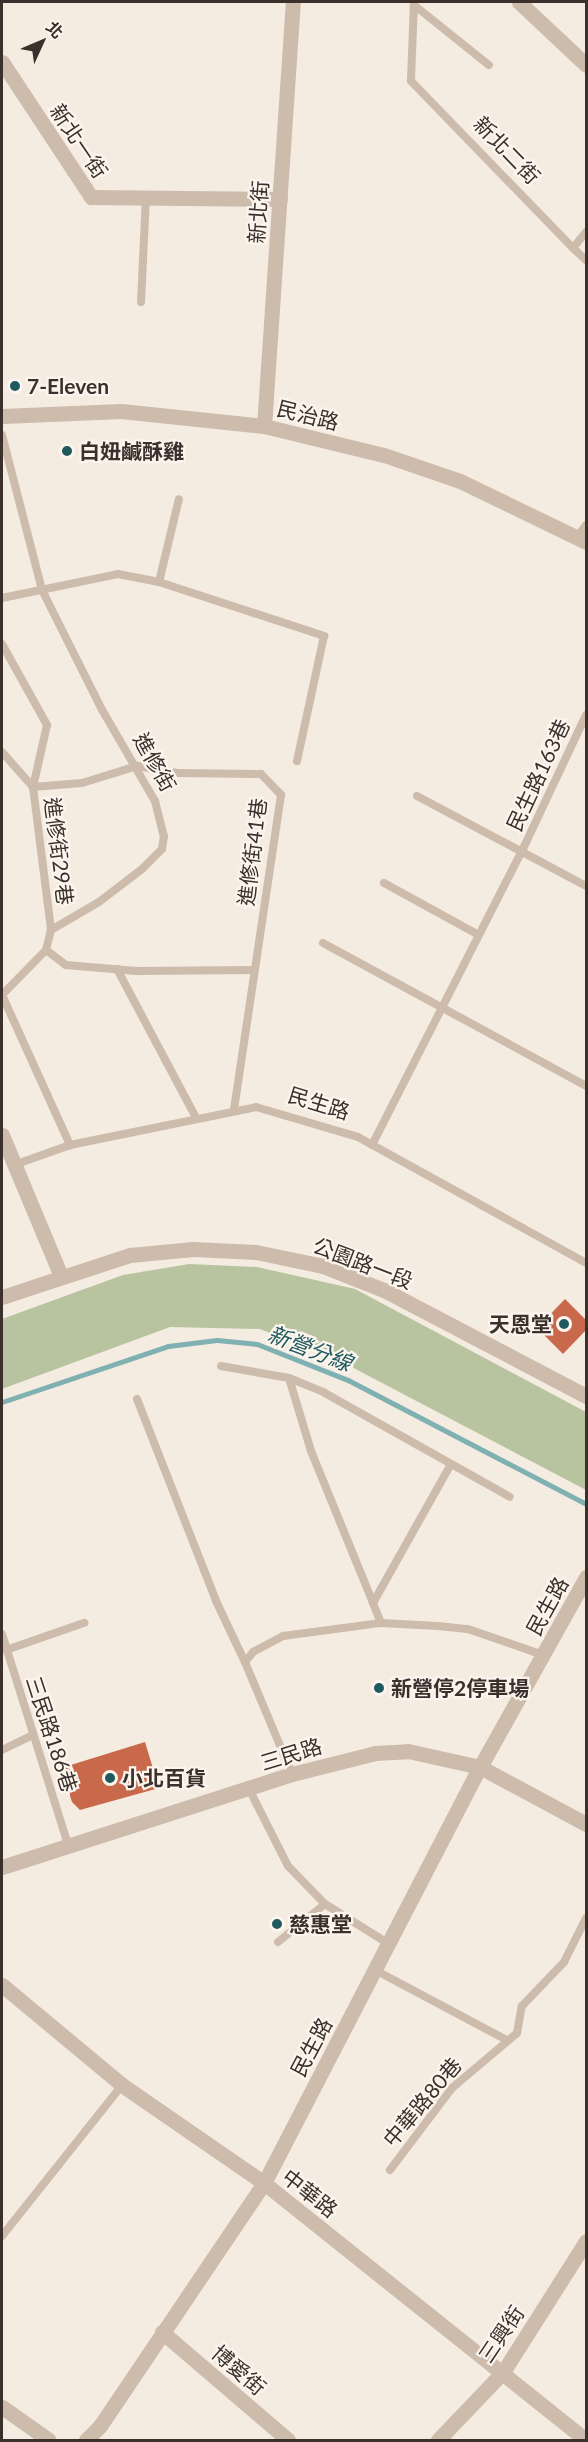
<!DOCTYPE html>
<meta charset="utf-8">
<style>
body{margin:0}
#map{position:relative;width:588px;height:2442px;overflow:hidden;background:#f4ebe1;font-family:Lato,"Noto Sans TC",sans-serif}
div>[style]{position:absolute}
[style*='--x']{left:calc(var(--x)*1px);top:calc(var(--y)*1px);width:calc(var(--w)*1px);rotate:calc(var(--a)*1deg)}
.green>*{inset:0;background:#b8c4a0}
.stream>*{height:5px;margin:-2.5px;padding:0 2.5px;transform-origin:2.5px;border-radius:2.5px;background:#7fb0b2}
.building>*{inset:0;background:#c8694b}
.service>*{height:8px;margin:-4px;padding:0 4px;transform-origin:4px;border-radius:4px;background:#cdbbac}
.minor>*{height:15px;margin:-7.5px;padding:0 7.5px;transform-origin:7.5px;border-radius:7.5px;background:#cdbbac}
.tertiary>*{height:15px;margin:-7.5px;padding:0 7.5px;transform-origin:7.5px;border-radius:7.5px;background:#cdbbac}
.dots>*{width:16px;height:16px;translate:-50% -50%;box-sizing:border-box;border:3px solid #fbf5ee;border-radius:50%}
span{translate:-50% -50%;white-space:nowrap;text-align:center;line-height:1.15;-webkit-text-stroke:4.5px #fbf5ee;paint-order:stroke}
.street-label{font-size:21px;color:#3b302b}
.poi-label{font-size:21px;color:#3b302b;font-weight:700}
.left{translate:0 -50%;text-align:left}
.right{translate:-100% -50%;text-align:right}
.water-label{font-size:22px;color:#1f5a5e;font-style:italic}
.frame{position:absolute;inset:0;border:3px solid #3b302b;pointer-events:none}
.north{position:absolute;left:12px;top:12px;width:60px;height:60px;-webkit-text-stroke:4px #fbf5ee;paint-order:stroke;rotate:46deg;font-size:16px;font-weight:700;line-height:24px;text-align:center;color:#3b302b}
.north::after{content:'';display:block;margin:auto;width:21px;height:27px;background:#3b302b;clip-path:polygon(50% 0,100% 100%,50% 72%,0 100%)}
</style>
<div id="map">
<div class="green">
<i style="clip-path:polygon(189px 1264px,257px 1267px,355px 1289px,586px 1412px,586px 1490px,344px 1363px,260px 1329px,170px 1327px,2px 1389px,2px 1319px,123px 1275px)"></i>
</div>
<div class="stream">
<i style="--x:2;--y:1402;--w:175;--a:-18.6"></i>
<i style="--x:168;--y:1346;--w:49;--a:-7"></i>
<i style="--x:217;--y:1340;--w:40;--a:5.7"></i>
<i style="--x:257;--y:1344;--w:98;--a:21.6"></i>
<i style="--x:348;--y:1380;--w:268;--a:27.5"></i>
</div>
<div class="building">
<i style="clip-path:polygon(565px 1299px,586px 1320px,586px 1330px,563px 1354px,537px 1328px)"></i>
<i style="clip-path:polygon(145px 1742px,159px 1788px,80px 1810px,72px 1802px,61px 1768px)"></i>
</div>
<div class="service">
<i style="--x:414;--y:2;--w:79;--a:92.2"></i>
<i style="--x:411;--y:81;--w:233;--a:45.9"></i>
<i style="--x:573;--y:248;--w:21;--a:-51"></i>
<i style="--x:414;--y:5;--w:96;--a:38.7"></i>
<i style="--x:573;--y:248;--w:18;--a:43"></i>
<i style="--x:141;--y:302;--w:105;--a:-87.3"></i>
<i style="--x:2;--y:435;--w:160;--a:75.5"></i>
<i style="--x:42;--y:590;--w:132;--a:63.4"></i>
<i style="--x:101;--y:708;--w:108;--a:59.9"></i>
<i style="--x:155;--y:801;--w:36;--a:76"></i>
<i style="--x:164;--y:836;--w:13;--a:99"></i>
<i style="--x:162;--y:849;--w:28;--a:135"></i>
<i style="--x:142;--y:869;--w:54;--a:142.5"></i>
<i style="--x:99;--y:902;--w:56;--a:149.7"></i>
<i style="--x:577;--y:537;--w:15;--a:-53"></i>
<i style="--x:159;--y:582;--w:85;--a:-76.5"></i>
<i style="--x:2;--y:598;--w:118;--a:-11.7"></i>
<i style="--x:118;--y:574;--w:42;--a:11"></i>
<i style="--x:159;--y:582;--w:174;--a:18.1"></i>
<i style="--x:324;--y:636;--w:128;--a:102.2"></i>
<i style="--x:2;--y:644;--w:93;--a:60.9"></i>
<i style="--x:47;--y:725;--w:64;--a:102.7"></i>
<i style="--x:33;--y:787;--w:49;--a:-4.7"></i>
<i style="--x:82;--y:783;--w:58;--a:-17.2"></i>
<i style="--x:137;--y:766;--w:42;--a:9.7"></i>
<i style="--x:178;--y:773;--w:83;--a:0.7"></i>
<i style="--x:261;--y:774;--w:29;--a:46"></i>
<i style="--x:281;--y:795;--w:319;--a:98.5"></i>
<i style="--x:2;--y:752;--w:47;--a:48.5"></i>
<i style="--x:33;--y:787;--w:144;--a:82.8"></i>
<i style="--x:51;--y:930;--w:21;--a:104"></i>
<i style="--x:46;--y:950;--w:63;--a:134.4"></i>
<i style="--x:417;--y:796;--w:191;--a:28"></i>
<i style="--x:384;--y:883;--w:106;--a:28.7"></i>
<i style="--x:323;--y:943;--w:299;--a:28.5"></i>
<i style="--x:46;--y:950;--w:25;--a:37"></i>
<i style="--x:66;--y:965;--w:71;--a:4.8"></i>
<i style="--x:137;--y:971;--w:117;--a:-0.5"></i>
<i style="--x:117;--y:969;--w:166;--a:62"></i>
<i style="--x:2;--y:995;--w:165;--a:65.6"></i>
<i style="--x:372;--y:1145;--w:330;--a:-63"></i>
<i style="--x:522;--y:851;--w:150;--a:-64.8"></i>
<i style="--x:14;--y:1165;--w:59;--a:-19.7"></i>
<i style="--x:70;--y:1145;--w:190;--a:-11.5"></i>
<i style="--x:256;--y:1107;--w:106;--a:16.4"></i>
<i style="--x:358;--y:1137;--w:260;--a:28.9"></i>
<i style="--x:221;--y:1366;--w:69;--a:10"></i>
<i style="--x:289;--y:1378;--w:37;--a:22"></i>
<i style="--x:323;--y:1392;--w:214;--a:29.3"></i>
<i style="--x:289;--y:1378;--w:76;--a:73.2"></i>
<i style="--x:311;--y:1451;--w:164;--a:67.8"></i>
<i style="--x:137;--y:1399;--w:217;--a:68.6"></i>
<i style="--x:216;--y:1601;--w:68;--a:64.6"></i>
<i style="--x:381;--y:1623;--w:22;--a:-112"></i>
<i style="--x:373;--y:1603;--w:159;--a:-60.7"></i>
<i style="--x:2;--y:1634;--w:221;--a:72.6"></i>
<i style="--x:6;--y:1650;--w:83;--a:-19.1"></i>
<i style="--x:2;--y:1750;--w:34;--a:-26"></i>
<i style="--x:292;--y:1774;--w:121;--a:-112.8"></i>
<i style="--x:245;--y:1662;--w:13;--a:-51"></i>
<i style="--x:253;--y:1652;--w:34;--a:-28"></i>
<i style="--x:283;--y:1636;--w:99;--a:-7.6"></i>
<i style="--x:381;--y:1623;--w:57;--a:3"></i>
<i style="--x:438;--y:1626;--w:30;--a:6"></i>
<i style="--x:468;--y:1629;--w:79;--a:19.1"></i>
<i style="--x:249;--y:1789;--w:86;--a:63.1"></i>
<i style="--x:288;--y:1866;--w:53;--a:45.8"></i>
<i style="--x:325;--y:1904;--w:75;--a:32"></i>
<i style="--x:278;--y:1942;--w:60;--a:-39"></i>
<i style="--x:375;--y:1970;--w:147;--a:28"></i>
<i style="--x:390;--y:2170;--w:103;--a:-52.9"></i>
<i style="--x:452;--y:2088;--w:85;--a:-40.2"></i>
<i style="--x:517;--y:2033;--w:27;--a:-80"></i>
<i style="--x:522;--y:2006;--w:61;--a:-46.3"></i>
<i style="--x:564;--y:1962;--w:49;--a:-63.4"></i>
<i style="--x:2;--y:2236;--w:193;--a:-51.5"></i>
</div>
<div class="minor">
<i style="--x:519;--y:2;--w:92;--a:43.2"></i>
<i style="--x:2;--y:62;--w:162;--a:56.6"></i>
<i style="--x:91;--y:197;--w:189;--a:0.6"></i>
<i style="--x:264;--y:426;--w:425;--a:-86.1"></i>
<i style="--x:2;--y:1135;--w:153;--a:67.3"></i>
<i style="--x:2;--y:1297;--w:135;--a:-18.2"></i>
<i style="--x:130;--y:1255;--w:63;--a:-5.4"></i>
<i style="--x:193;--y:1249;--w:63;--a:2.7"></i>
<i style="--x:256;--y:1252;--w:68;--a:11.8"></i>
<i style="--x:323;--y:1266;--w:68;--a:21.6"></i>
<i style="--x:386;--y:1291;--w:226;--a:27.7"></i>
<i style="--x:2;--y:1985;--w:156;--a:39.8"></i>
<i style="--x:122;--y:2085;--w:173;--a:34.6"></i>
<i style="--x:264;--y:2183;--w:412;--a:38.6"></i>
<i style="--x:162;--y:2332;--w:166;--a:40.6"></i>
<i style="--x:86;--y:2440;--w:20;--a:-45"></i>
<i style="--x:100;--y:2426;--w:293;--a:-56"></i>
<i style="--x:264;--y:2183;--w:469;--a:-62.6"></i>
<i style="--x:438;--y:2440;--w:94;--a:-46.3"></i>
<i style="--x:503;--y:2372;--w:155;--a:-57.6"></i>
</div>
<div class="tertiary">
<i style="--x:2;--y:416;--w:119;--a:-2.4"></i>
<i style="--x:121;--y:411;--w:144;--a:6"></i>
<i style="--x:264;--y:426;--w:123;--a:13.6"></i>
<i style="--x:384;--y:455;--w:80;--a:18.9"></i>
<i style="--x:460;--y:481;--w:140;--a:25.8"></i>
<i style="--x:480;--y:1767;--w:218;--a:-60.8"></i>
<i style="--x:2;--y:1867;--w:305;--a:-17.8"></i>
<i style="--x:292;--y:1774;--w:86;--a:-14.2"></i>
<i style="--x:375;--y:1753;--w:33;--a:-3"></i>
<i style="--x:408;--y:1751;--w:74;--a:12.5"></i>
<i style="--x:480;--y:1767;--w:120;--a:28.3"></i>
<i style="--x:2;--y:2407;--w:57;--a:35.1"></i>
</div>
<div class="dots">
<i style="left:15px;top:386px;background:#1f5a5e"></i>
<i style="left:67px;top:451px;background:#1f5a5e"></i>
<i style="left:564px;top:1324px;background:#1f5a5e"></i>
<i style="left:379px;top:1688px;background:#1f5a5e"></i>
<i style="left:110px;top:1778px;background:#1f5a5e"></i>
<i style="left:277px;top:1924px;background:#1f5a5e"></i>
</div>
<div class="street-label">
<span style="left:79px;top:141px;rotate:56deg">新北一街</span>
<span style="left:507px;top:150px;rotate:46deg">新北二街</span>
<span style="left:258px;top:212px;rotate:-86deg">新北街</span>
<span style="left:308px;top:415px;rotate:14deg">民治路</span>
<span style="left:155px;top:762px;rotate:61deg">進修街</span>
<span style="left:538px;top:775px;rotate:-65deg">民生路163巷</span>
<span style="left:59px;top:851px;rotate:83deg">進修街29巷</span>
<span style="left:252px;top:852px;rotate:-83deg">進修街41巷</span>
<span style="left:319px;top:1103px;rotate:17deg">民生路</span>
<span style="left:363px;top:1263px;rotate:21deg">公園路一段</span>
<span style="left:547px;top:1606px;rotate:-61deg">民生路</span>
<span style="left:52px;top:1734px;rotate:72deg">三民路186巷</span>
<span style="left:291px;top:1754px;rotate:-17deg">三民路</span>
<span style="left:311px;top:2047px;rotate:-62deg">民生路</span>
<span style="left:422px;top:2102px;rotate:-50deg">中華路80巷</span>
<span style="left:310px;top:2193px;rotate:38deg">中華路</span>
<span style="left:501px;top:2334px;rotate:-56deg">三興街</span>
<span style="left:239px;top:2370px;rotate:41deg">博愛街</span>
</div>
<div class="poi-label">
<span class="left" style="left:27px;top:386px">7-Eleven</span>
<span class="left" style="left:79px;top:451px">白妞鹹酥雞</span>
<span class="right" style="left:552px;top:1324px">天恩堂</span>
<span class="left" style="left:391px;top:1688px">新營停2停車場</span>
<span class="left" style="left:122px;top:1778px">小北百貨</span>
<span class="left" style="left:289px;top:1924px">慈惠堂</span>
</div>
<div class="water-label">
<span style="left:310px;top:1348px;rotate:21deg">新營分線</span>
</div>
<div class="frame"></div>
<div class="north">北</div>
</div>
